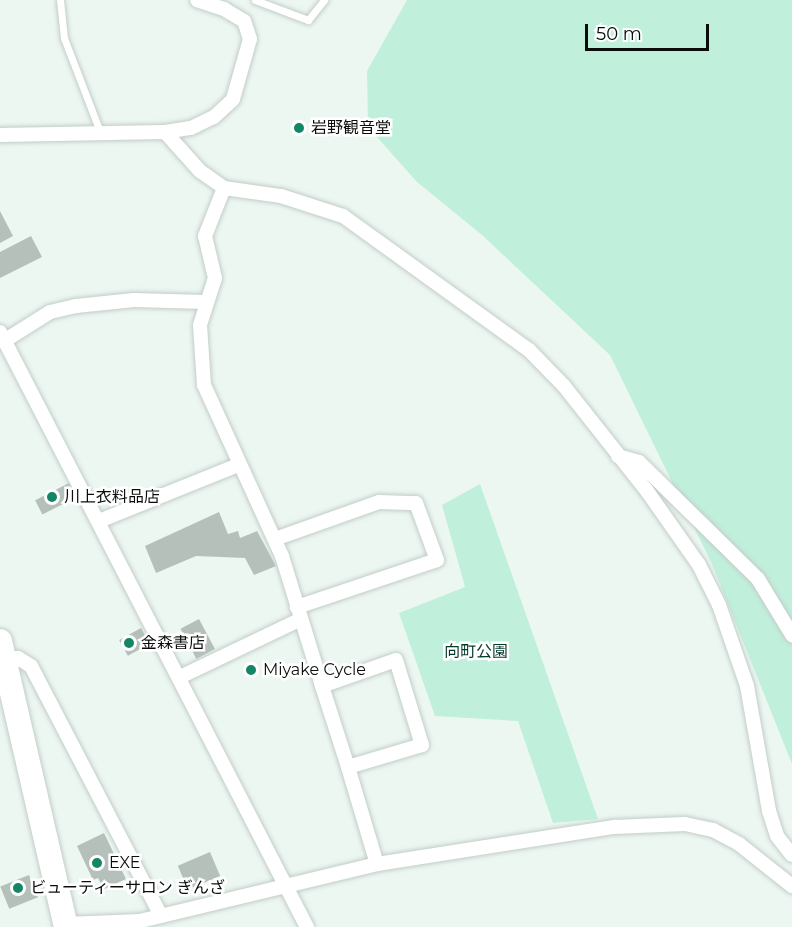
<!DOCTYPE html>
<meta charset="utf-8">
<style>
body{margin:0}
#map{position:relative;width:792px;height:927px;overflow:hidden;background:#edf7f2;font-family:Montserrat,"Noto Sans JP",sans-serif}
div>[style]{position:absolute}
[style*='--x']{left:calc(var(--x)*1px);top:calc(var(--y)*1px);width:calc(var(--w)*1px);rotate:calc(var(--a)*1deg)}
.green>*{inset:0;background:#c0f0dc}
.building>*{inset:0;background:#b6c0bb;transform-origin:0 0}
.roads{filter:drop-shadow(0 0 2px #c3cdc8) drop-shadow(0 0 2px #c3cdc8)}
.lane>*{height:7px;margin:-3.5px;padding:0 3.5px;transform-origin:3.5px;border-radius:3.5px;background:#fff}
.street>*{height:14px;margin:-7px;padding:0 7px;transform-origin:7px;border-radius:7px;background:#fff}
.highway>*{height:24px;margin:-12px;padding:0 12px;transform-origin:12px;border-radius:12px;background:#fff}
.dots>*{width:16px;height:16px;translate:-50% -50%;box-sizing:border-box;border:3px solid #fff;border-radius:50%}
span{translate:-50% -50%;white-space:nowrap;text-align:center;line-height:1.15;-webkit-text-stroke:5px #fff;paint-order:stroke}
.poi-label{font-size:16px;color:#0a0d0c}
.left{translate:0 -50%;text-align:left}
.park-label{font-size:16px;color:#04392a}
.scale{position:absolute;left:585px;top:24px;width:124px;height:27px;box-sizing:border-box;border:3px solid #0a0d0c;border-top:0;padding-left:8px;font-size:18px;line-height:21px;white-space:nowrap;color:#0a0d0c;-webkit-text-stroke:4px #fff;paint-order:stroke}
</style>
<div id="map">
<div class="green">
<i style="clip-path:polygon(407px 0,792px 0,792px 764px,712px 564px,610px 355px,482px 235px,417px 182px,368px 127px,367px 71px)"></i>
<i style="clip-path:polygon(480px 484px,598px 819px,553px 823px,518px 721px,435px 716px,399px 613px,465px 587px,442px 505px)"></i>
</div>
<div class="building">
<i style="clip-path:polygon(0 211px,13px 236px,0 243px)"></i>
<i style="clip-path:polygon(31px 236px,42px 257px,0 278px,0 252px)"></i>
<i style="left:69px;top:483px;width:16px;height:38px;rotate:63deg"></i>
<i style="clip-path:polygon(219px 512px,228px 534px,238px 531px,240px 538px,257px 531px,276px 566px,254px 575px,245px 558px,196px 556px,156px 573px,145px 546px)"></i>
<i style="left:199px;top:619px;width:34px;height:21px;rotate:62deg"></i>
<i style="left:141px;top:628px;width:18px;height:25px;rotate:61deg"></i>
<i style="clip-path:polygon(104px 833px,126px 879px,104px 889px,98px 878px,93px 880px,77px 846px)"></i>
<i style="left:210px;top:852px;width:26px;height:35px;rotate:67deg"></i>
<i style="left:29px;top:875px;width:24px;height:31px;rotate:68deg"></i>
</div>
<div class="roads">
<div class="lane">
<i style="--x:60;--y:0;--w:38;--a:84"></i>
<i style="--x:64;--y:38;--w:101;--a:69"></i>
<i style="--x:255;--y:0;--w:57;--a:20.7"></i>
<i style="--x:308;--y:20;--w:26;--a:-51"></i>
</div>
<div class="street">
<i style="--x:165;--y:132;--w:52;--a:48.1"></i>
<i style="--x:200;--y:171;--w:29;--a:35"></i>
<i style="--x:224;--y:188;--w:58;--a:8"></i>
<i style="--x:281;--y:196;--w:65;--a:17.9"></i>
<i style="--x:343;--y:216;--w:229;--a:35.8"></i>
<i style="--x:529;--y:350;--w:50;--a:45.8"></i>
<i style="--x:564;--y:386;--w:134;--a:51.7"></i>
<i style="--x:647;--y:491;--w:90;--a:54.9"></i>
<i style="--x:699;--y:565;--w:45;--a:63.4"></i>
<i style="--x:719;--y:605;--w:86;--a:70.9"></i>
<i style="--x:747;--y:686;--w:127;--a:80"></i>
<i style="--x:769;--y:811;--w:26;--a:72"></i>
<i style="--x:777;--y:836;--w:24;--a:52"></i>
<i style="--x:0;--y:135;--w:165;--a:-1"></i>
<i style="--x:165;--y:132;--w:26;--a:-9"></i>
<i style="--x:191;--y:128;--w:25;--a:-26"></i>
<i style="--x:214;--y:117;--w:26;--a:-43"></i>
<i style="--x:233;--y:99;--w:62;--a:-74.2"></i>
<i style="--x:250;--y:39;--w:19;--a:-108"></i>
<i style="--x:244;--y:21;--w:23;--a:-149"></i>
<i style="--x:224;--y:9;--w:28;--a:-162"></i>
<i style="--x:224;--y:188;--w:52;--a:111.6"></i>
<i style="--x:205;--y:236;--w:43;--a:76.6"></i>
<i style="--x:215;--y:278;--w:49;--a:107.7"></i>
<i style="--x:200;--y:325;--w:60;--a:86.2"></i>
<i style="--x:204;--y:385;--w:188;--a:65.5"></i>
<i style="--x:282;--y:556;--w:136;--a:72.9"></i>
<i style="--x:322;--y:686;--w:78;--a:-19.4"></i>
<i style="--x:396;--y:660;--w:89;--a:73"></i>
<i style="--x:422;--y:745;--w:77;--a:163.4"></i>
<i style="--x:348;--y:767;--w:101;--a:73.4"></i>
<i style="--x:0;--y:332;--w:670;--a:62.71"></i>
<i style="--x:4;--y:341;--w:54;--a:-32.2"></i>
<i style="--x:50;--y:312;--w:27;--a:-13"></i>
<i style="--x:76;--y:306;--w:58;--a:-5.9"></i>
<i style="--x:134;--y:300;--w:72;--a:1.6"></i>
<i style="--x:618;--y:456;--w:22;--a:16"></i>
<i style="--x:639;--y:462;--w:167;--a:44.5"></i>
<i style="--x:758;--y:579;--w:66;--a:58.7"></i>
<i style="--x:99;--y:521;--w:150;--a:-21.9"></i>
<i style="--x:275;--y:539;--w:110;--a:-19.6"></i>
<i style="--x:379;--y:502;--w:37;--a:2"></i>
<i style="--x:416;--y:503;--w:61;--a:69.8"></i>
<i style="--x:437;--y:560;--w:148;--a:161.4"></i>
<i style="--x:0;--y:659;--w:18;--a:-3"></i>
<i style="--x:18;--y:658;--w:15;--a:32"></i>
<i style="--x:31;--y:666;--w:282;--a:62.5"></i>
<i style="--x:180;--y:677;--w:132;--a:-25.6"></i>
<i style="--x:322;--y:686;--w:85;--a:72.2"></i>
<i style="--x:65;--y:924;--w:75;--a:-2.3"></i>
<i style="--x:140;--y:921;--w:244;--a:-13.5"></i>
<i style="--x:377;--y:864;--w:240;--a:-8.9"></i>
<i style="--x:614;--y:827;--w:71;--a:-2.4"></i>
<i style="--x:685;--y:824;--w:29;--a:12"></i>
<i style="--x:713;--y:830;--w:30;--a:28"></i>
<i style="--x:739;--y:844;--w:68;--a:38.4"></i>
</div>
<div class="highway">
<i style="--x:0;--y:641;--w:294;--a:77"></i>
</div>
</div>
<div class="dots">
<i style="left:299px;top:128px;background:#128665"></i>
<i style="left:52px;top:497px;background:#128665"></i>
<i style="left:129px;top:643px;background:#128665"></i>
<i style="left:251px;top:670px;background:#128665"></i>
<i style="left:97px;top:863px;background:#128665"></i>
<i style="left:18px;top:888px;background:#128665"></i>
</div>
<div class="poi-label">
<span class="left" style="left:311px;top:128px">岩野観音堂</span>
<span class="left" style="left:64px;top:497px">川上衣料品店</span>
<span class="left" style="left:141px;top:643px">金森書店</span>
<span class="left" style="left:263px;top:670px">Miyake Cycle</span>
<span class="left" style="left:109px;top:863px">EXE</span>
<span class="left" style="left:30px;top:888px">ビューティーサロン ぎんざ</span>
</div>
<div class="park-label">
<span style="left:476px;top:652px">向町公園</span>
</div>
<div class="scale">50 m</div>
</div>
